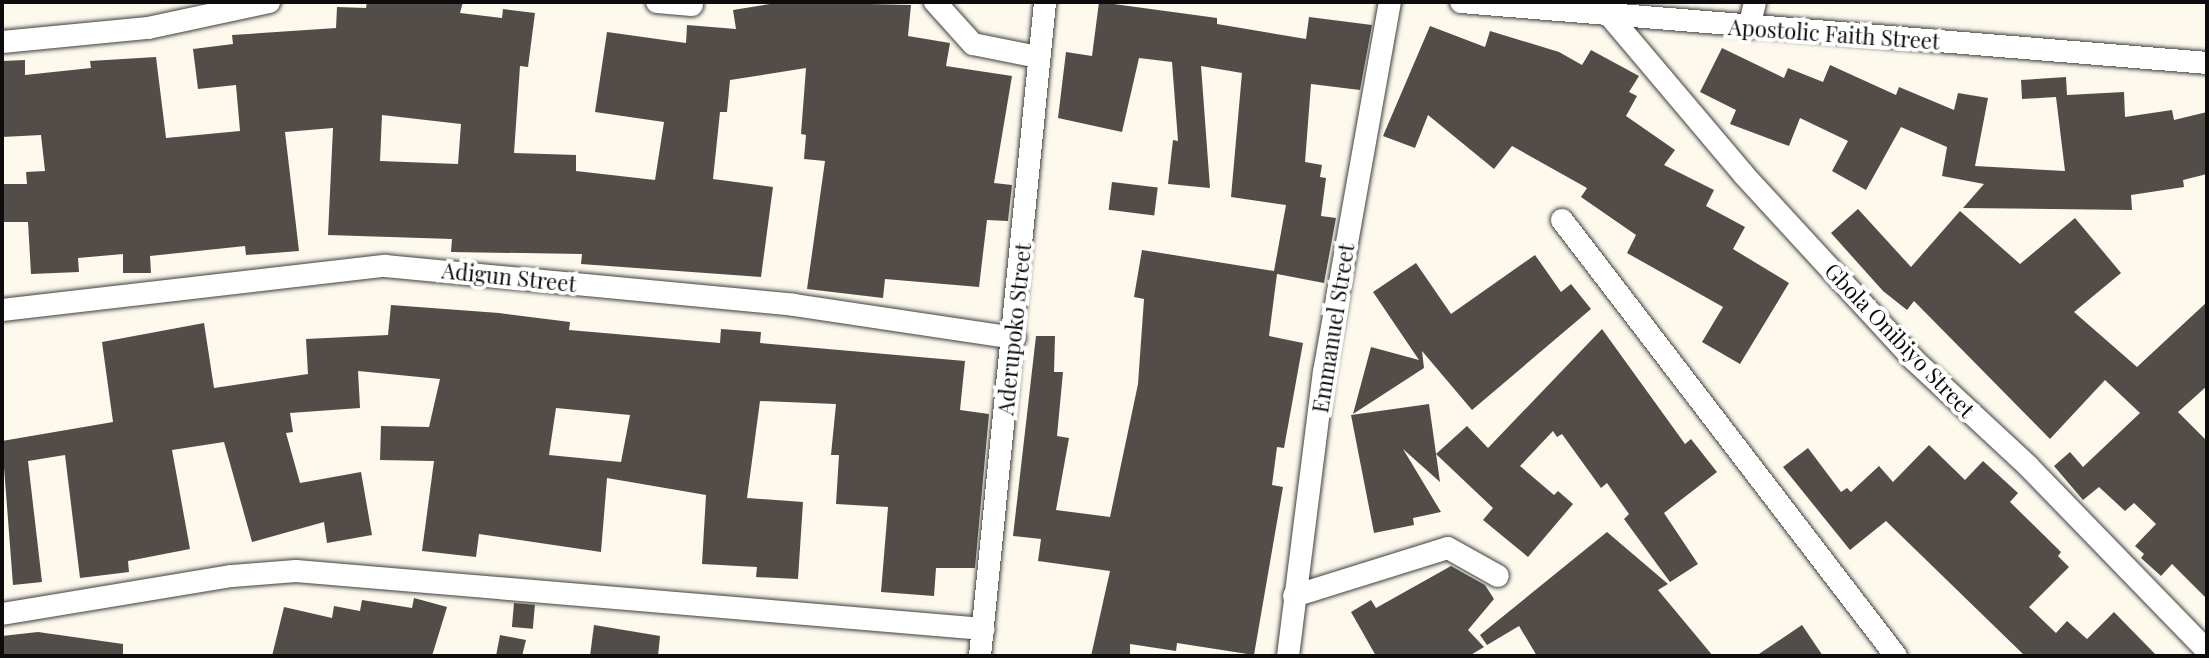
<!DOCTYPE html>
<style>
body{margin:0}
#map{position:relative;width:2209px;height:658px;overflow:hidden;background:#fdf9ec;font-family:"Playfair Display",serif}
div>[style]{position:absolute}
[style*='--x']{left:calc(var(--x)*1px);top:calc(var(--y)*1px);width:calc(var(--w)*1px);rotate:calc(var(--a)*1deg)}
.building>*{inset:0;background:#534d49;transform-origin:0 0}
.roads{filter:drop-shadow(0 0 2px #3f3f3f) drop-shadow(0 0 2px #3f3f3f)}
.minor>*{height:22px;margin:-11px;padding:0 11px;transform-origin:11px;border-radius:11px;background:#fff}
span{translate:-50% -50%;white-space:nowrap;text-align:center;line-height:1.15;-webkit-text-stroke:8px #fff;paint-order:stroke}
.street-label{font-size:22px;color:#0c0c0c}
.frame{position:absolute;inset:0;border:4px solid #0c0c0c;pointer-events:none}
</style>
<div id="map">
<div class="building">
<i style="clip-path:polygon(evenodd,367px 2px,463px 2px,460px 13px,502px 18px,503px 9px,535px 13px,528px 67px,520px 66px,514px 153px,576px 155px,576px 171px,655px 180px,664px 122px,595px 112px,607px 32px,686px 43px,687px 25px,736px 29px,733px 10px,782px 2px,911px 5px,908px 36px,950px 43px,946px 66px,1012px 76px,994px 183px,1012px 185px,1008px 221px,987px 220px,979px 287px,885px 279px,883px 298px,807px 289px,825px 161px,804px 159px,806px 135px,801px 134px,806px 68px,730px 80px,727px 112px,720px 112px,713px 179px,773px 187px,761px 277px,581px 264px,582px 254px,451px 252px,452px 239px,328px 235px,333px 128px,285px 132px,299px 251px,246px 255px,245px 246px,150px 256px,151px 273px,123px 273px,123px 254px,78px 258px,79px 272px,31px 274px,28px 222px,2px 222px,3px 184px,27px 184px,26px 172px,45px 171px,41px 135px,2px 137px,2px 61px,25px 60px,25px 75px,91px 68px,90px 61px,156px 57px,166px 138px,240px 131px,236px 85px,198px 89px,193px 49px,233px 44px,232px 35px,336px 28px,337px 7px,366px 8px,367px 2px,382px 115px,461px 124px,458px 164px,380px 161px,382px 115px)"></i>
<i style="clip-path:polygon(1099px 2px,1217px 18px,1217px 24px,1306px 39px,1309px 17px,1372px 25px,1360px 90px,1311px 84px,1305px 162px,1322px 165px,1320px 177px,1326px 178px,1321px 216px,1336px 218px,1324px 283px,1277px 274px,1269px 336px,1303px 343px,1284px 448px,1277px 447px,1272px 485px,1283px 487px,1254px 655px,1177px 643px,1176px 651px,1130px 644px,1130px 656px,1091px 656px,1110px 571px,1038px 561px,1041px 539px,1013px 536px,1036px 336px,1055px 336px,1054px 372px,1063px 372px,1057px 436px,1069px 438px,1056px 510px,1110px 517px,1138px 384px,1144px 299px,1134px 297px,1142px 250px,1274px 271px,1286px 205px,1231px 197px,1242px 73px,1201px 66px,1210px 188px,1168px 184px,1173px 140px,1178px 141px,1172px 62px,1139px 58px,1122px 132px,1058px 118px,1066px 52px,1092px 56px)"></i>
<i style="clip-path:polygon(1430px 26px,1485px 47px,1490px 31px,1559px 52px,1582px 65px,1591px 50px,1639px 76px,1629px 92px,1637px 96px,1626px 116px,1675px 150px,1664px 165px,1714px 190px,1706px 206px,1745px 227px,1733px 249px,1789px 283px,1740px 364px,1702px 342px,1723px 307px,1627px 253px,1636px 235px,1581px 197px,1587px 188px,1512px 146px,1494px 169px,1428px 115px,1415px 148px,1383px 136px)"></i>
<i style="clip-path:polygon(1722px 48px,1784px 78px,1788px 68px,1823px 82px,1830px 65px,1896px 95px,1899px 87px,1954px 110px,1958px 93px,1988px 98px,1975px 166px,2065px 171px,2056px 97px,2022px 99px,2021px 80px,2066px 77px,2067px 95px,2124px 92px,2125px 117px,2172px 110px,2174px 120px,2207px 112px,2207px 174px,2183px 180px,2184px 187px,2131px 195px,2132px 210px,1963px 208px,1984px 184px,1942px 176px,1947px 147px,1901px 127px,1866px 190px,1832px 171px,1848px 141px,1800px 118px,1789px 146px,1730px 124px,1736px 110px,1700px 92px)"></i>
<i style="left:1112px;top:182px;width:46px;height:28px;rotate:7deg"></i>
<i style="clip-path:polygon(1858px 209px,1911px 267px,1960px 211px,2020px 264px,2075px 218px,2121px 273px,2074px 312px,2137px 367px,2207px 302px,2207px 386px,2178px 412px,2207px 441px,2207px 599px,2172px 564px,2161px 576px,2141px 558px,2144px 554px,2135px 546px,2156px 524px,2134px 503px,2125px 511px,2099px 487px,2083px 500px,2054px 466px,2070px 452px,2083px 467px,2140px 413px,2105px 380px,2050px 439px,1914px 301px,1907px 310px,1883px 291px,1831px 233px)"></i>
<i style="clip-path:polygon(1535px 255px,1561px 292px,1571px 284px,1591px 309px,1472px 410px,1422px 351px,1424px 368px,1353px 414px,1371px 347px,1419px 360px,1373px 292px,1416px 263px,1451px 314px)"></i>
<i style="clip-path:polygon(evenodd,391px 305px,499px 313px,570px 322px,569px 330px,720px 343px,721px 329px,761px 332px,760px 343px,965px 361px,960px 410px,989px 414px,975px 568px,936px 568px,934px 596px,881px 592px,888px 507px,836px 504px,839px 455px,831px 455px,836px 404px,760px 401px,747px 498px,803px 502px,798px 579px,756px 577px,757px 567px,702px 564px,706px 495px,607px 478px,601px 552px,479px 534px,476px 557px,422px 551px,434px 461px,380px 460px,381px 426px,429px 427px,440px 379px,358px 371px,360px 408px,290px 413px,293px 432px,286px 433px,300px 483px,361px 472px,372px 535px,327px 543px,324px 522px,252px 542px,224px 442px,172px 450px,190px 549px,128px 561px,129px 572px,80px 578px,65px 455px,28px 461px,42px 582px,13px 585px,2px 441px,113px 422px,102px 342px,204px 323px,214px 388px,308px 374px,306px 339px,388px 335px,391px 305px,556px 408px,630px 415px,621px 462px,549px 455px,556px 408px)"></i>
<i style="clip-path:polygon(1602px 329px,1685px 444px,1691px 439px,1717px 472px,1664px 513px,1698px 564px,1670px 582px,1624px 519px,1629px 514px,1607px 483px,1601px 488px,1562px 434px,1557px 437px,1553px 431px,1520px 466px,1554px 495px,1558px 491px,1573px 504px,1528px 557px,1483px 520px,1493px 508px,1436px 454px,1467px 426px,1488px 448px)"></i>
<i style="clip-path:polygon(1429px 404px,1440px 482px,1403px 449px,1441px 512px,1413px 518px,1414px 525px,1374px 533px,1351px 415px)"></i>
<i style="clip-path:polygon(1929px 445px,1965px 480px,1983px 461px,2018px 493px,2010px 502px,2061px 552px,2058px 556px,2069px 567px,2029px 607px,2056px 633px,2067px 621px,2087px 639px,2114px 612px,2157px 656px,2025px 656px,1886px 521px,1850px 550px,1783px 467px,1808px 448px,1841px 492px,1847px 488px,1851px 492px,1879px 466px,1893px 482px)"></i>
<i style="clip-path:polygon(1607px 532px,1668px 584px,1658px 590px,1713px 656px,1537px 656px,1519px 626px,1487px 645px,1480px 635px)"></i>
<i style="clip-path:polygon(1451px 566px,1485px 585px,1494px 599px,1468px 630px,1484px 647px,1469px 656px,1376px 656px,1351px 612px,1371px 600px,1376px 608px)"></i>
<i style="clip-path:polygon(414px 598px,447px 607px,432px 656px,272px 656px,284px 607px,332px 618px,334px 606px,360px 611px,362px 600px,412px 608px)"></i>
<i style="left:514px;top:603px;width:21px;height:24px;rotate:5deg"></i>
<i style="clip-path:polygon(594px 625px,660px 636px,658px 656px,590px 656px)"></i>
<i style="clip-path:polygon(1802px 625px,1823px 656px,1756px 656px)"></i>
<i style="clip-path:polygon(38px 632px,123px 644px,123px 656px,2px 656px,2px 636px)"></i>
<i style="clip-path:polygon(500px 635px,526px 640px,522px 656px,496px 656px)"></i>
</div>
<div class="roads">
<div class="minor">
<i style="--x:657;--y:2;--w:35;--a:5"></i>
<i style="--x:935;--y:2;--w:57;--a:47.9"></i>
<i style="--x:973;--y:44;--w:66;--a:11.3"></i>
<i style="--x:1461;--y:2;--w:748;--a:4.67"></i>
<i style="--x:1609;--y:15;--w:209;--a:49.8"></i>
<i style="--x:1744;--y:175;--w:250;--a:47.4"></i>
<i style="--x:1913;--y:359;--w:157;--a:42.9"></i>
<i style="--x:2028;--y:466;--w:257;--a:45.9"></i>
<i style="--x:1749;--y:28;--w:27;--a:-77"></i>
<i style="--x:2;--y:42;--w:147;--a:-5.5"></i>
<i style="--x:148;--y:28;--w:124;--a:-12.1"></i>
<i style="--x:1562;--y:220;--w:549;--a:52.55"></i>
<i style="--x:2;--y:310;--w:386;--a:-6.6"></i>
<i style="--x:385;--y:266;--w:411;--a:5.4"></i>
<i style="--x:794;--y:305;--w:223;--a:8.5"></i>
<i style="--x:1294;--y:596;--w:161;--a:-17.3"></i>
<i style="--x:1448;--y:548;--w:57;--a:29.2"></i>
<i style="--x:2;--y:614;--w:233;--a:-9.4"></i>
<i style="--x:232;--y:576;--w:64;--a:-4.5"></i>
<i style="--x:296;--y:571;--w:690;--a:4.82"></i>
<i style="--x:980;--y:656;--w:657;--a:-84.32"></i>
<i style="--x:1288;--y:656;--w:286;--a:-82.8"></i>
<i style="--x:1324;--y:372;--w:376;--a:-79.9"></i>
</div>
</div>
<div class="street-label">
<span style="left:1834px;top:34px;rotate:4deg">Apostolic Faith Street</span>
<span style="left:509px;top:277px;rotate:6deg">Adigun Street</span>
<span style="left:1333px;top:328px;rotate:-81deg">Emmanuel Street</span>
<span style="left:1014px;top:329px;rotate:-84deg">Aderupoko Street</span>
<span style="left:1900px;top:340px;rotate:46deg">Gbola Onibiyo Street</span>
</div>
<div class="frame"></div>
</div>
